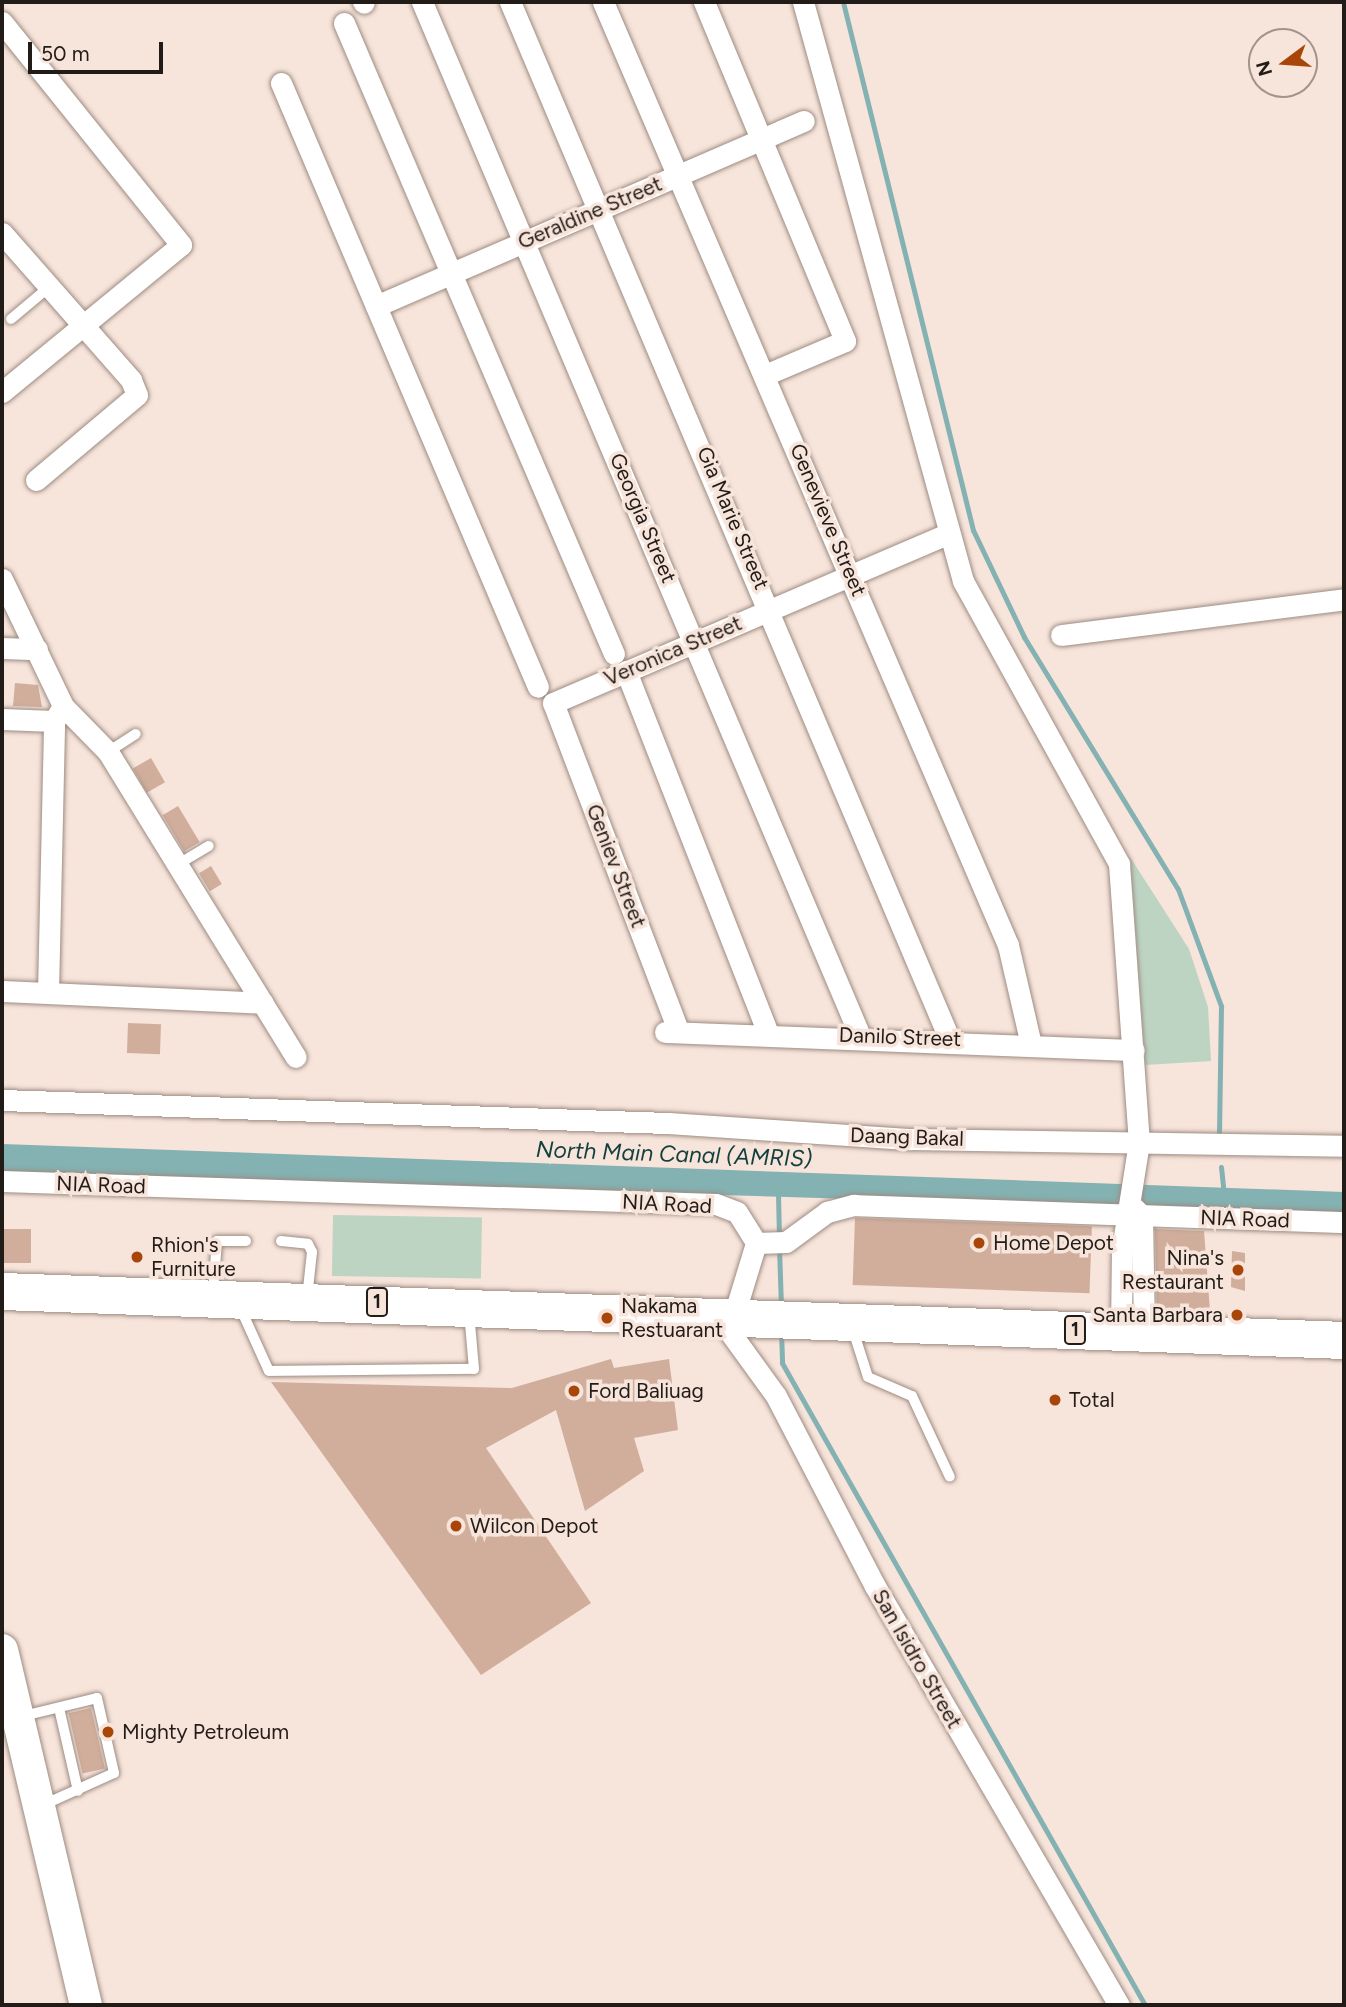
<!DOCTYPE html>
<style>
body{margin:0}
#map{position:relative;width:1346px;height:2007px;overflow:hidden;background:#f7e4da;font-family:Figtree,sans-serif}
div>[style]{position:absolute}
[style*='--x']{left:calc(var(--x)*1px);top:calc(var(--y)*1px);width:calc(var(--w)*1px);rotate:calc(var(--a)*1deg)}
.green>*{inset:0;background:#bdd4c2;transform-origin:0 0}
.water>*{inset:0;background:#84b1b1}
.stream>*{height:5px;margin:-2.5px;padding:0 2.5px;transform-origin:2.5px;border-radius:2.5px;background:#84b1b1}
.building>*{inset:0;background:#d1ae9c;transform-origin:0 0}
.roads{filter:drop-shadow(0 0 2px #9d8c82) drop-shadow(0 0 2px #9d8c82)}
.lane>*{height:10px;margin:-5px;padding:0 5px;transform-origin:5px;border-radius:5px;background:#fff}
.street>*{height:21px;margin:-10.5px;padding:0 10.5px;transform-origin:10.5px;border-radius:10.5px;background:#fff}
.primary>*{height:32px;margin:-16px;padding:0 16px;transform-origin:16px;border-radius:16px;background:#fff}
.highway>*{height:37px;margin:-18.5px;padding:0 18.5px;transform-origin:18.5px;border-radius:18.5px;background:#fff}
.dots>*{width:19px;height:19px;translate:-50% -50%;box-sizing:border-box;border:4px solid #f7e4da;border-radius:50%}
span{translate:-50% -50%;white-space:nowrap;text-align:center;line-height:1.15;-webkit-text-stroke:7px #f7e4da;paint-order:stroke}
.shield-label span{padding:2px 5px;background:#f7e4da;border:2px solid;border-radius:5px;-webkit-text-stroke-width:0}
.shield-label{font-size:19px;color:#221c18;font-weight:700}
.street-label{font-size:21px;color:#221c18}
.poi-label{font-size:21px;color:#221c18}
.left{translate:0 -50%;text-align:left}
.right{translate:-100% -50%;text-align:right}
.water-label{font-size:23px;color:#143f3f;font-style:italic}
.frame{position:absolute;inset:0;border:4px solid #221c18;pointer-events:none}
.north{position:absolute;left:1248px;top:28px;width:70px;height:70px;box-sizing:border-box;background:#f7e4da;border:2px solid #a2948c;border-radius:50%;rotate:254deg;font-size:19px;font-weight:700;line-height:28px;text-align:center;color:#221c18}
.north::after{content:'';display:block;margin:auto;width:24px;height:32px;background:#a84509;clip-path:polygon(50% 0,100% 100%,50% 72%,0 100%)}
.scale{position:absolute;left:28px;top:42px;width:135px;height:32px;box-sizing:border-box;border:4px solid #221c18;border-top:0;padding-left:9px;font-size:21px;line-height:24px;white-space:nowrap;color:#221c18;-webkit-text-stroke:5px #f7e4da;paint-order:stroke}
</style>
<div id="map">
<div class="green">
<i style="clip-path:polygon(1130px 857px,1189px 949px,1208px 1007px,1211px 1061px,1145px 1065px)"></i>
<i style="left:333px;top:1215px;width:149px;height:61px;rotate:1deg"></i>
</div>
<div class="water">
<i style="clip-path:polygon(2px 1144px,1344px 1192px,1344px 1214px,2px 1173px)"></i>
</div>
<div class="stream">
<i style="--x:843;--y:2;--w:544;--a:76.17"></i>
<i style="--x:973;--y:530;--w:119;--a:64.5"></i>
<i style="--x:1024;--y:637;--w:295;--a:58.6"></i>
<i style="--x:1178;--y:889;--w:125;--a:69.8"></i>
<i style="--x:1221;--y:1006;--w:132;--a:90.9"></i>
<i style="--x:1221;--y:1167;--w:29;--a:84"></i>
<i style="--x:778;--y:1194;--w:43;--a:88.7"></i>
<i style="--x:779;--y:1247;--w:60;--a:88.1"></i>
<i style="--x:781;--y:1331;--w:32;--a:88"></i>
<i style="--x:782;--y:1363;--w:738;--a:60.52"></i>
</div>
<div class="building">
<i style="clip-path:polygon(15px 683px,38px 685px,42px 707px,13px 706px)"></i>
<i style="left:151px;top:758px;width:28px;height:21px;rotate:60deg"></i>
<i style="left:178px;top:806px;width:42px;height:18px;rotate:59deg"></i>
<i style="left:211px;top:866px;width:21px;height:14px;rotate:59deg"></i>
<i style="left:128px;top:1023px;width:33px;height:30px;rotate:2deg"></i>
<i style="left:855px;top:1218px;width:237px;height:67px;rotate:2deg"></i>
<i style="left:2px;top:1229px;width:29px;height:34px"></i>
<i style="clip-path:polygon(1155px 1229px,1204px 1231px,1210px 1311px,1157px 1309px)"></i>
<i style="clip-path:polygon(1232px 1251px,1245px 1253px,1245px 1291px,1231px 1287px)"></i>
<i style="clip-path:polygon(611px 1359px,614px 1368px,669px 1359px,678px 1430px,634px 1438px,644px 1471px,585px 1511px,556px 1410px,486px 1448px,591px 1603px,481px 1675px,271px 1382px,512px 1388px)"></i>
<i style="left:91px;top:1708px;width:62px;height:23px;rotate:77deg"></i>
</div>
<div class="roads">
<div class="lane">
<i style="--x:11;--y:319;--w:48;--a:-40"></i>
<i style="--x:108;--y:752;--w:33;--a:-33"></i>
<i style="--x:177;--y:865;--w:37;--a:-31"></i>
<i style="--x:281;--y:1241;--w:27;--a:6"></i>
<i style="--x:308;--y:1244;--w:9;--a:63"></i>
<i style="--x:312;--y:1252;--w:46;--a:96.2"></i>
<i style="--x:213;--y:1292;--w:51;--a:-85.5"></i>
<i style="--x:217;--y:1241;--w:29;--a:0"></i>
<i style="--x:239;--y:1305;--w:72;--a:65.6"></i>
<i style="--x:269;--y:1371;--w:205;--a:-0.6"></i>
<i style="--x:474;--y:1369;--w:57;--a:-95"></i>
<i style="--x:852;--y:1327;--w:52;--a:72.3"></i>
<i style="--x:868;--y:1377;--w:48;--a:23.4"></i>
<i style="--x:912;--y:1396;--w:89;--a:64.9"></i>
<i style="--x:59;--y:1708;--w:85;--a:77.1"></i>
<i style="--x:19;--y:1717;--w:80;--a:-13.7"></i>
<i style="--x:97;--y:1698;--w:77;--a:77.2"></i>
<i style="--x:114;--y:1773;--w:80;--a:155.7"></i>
</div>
<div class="street">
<i style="--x:363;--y:2;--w:1;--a:45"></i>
<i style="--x:422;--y:2;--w:1123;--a:67.04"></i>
<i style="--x:510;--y:2;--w:1125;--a:67.04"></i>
<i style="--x:603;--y:2;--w:1026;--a:66.76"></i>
<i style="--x:1008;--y:945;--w:103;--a:77"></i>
<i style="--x:704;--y:2;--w:367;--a:67.4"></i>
<i style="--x:845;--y:341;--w:87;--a:157"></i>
<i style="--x:803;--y:2;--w:601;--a:74.55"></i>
<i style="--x:963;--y:581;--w:323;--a:61.1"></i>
<i style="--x:1119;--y:864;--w:279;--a:85.9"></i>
<i style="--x:1139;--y:1142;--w:108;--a:99"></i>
<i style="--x:1122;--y:1249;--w:82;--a:90.7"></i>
<i style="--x:2;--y:22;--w:286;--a:51.2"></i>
<i style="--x:181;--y:245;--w:232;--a:140.6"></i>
<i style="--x:344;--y:23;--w:686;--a:66.83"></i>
<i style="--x:281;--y:83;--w:656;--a:66.95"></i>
<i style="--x:2;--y:233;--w:196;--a:48.7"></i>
<i style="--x:131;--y:380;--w:16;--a:68"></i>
<i style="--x:137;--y:395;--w:132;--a:139.9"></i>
<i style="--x:376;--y:306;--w:466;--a:-23.4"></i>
<i style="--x:2;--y:579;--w:141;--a:64.3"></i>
<i style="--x:63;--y:706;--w:64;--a:45.6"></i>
<i style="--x:108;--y:752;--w:358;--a:58.4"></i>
<i style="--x:1061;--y:635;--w:285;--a:-7.2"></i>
<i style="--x:2;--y:648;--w:35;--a:2"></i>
<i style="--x:626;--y:671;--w:387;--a:68.6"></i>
<i style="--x:2;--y:719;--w:52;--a:2.2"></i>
<i style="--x:2;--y:991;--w:261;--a:2.6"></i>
<i style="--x:48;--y:992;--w:271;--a:-88.7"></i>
<i style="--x:54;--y:721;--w:17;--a:-59"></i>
<i style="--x:678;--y:1030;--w:350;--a:-110.9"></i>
<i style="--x:553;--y:703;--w:430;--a:-23.2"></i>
<i style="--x:665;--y:1032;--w:469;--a:2.2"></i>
<i style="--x:2;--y:1100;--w:666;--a:1.98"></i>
<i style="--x:668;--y:1123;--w:244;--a:3.8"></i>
<i style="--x:911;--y:1139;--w:433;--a:0.9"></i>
<i style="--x:2;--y:1181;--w:714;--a:1.85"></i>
<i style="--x:716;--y:1204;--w:22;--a:21"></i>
<i style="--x:737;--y:1212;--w:36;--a:58"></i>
<i style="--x:1134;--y:1208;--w:11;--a:45"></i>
<i style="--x:1142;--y:1216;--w:116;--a:89"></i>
<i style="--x:756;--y:1243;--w:30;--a:-2"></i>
<i style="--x:786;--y:1242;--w:51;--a:-36.2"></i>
<i style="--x:827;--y:1212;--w:28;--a:-15"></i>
<i style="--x:854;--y:1205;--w:490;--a:2"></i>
<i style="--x:716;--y:1313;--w:102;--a:54.1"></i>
<i style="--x:776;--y:1396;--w:214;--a:62.5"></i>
<i style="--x:875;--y:1586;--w:485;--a:59.8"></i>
<i style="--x:734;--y:1315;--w:75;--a:-73"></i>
</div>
<div class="primary">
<i style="--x:2;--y:1650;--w:365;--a:76.7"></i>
</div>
<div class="highway">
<i style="--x:2;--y:1291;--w:1343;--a:2.09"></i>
</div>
</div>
<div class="dots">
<i style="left:979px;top:1243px;background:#a84509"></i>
<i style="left:137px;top:1257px;background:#a84509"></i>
<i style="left:1238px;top:1270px;background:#a84509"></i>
<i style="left:1237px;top:1315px;background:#a84509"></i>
<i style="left:607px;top:1318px;background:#a84509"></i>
<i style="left:574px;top:1391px;background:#a84509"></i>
<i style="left:1055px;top:1400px;background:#a84509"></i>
<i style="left:456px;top:1526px;background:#a84509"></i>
<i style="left:108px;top:1732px;background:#a84509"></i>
</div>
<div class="shield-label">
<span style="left:377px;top:1302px">1</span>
<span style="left:1075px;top:1330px">1</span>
</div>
<div class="street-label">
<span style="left:590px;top:213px;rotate:-23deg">Geraldine Street</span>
<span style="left:643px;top:518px;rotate:67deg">Georgia Street</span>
<span style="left:733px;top:518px;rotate:67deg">Gia Marie Street</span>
<span style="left:828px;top:520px;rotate:67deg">Genevieve Street</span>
<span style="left:673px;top:651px;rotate:-23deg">Veronica Street</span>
<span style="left:616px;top:866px;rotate:69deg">Geniev Street</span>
<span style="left:900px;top:1037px;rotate:2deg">Danilo Street</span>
<span style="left:907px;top:1137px;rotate:2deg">Daang Bakal</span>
<span style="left:101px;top:1185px;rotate:2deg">NIA Road</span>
<span style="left:667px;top:1204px;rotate:3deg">NIA Road</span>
<span style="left:1245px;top:1219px;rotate:2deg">NIA Road</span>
<span style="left:917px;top:1659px;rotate:60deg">San Isidro Street</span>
</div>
<div class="poi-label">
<span class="left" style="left:993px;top:1243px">Home Depot</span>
<span class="left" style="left:151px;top:1257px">Rhion's<br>Furniture</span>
<span class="right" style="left:1224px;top:1270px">Nina's<br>Restaurant</span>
<span class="left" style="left:621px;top:1318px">Nakama<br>Restuarant</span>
<span class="right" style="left:1223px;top:1315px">Santa Barbara</span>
<span class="left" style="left:588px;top:1391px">Ford Baliuag</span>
<span class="left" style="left:1069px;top:1400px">Total</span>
<span class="left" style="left:470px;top:1526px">Wilcon Depot</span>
<span class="left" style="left:122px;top:1732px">Mighty Petroleum</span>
</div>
<div class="water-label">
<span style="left:674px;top:1154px;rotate:2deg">North Main Canal (AMRIS)</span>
</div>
<div class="frame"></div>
<div class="north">N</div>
<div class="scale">50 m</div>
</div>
